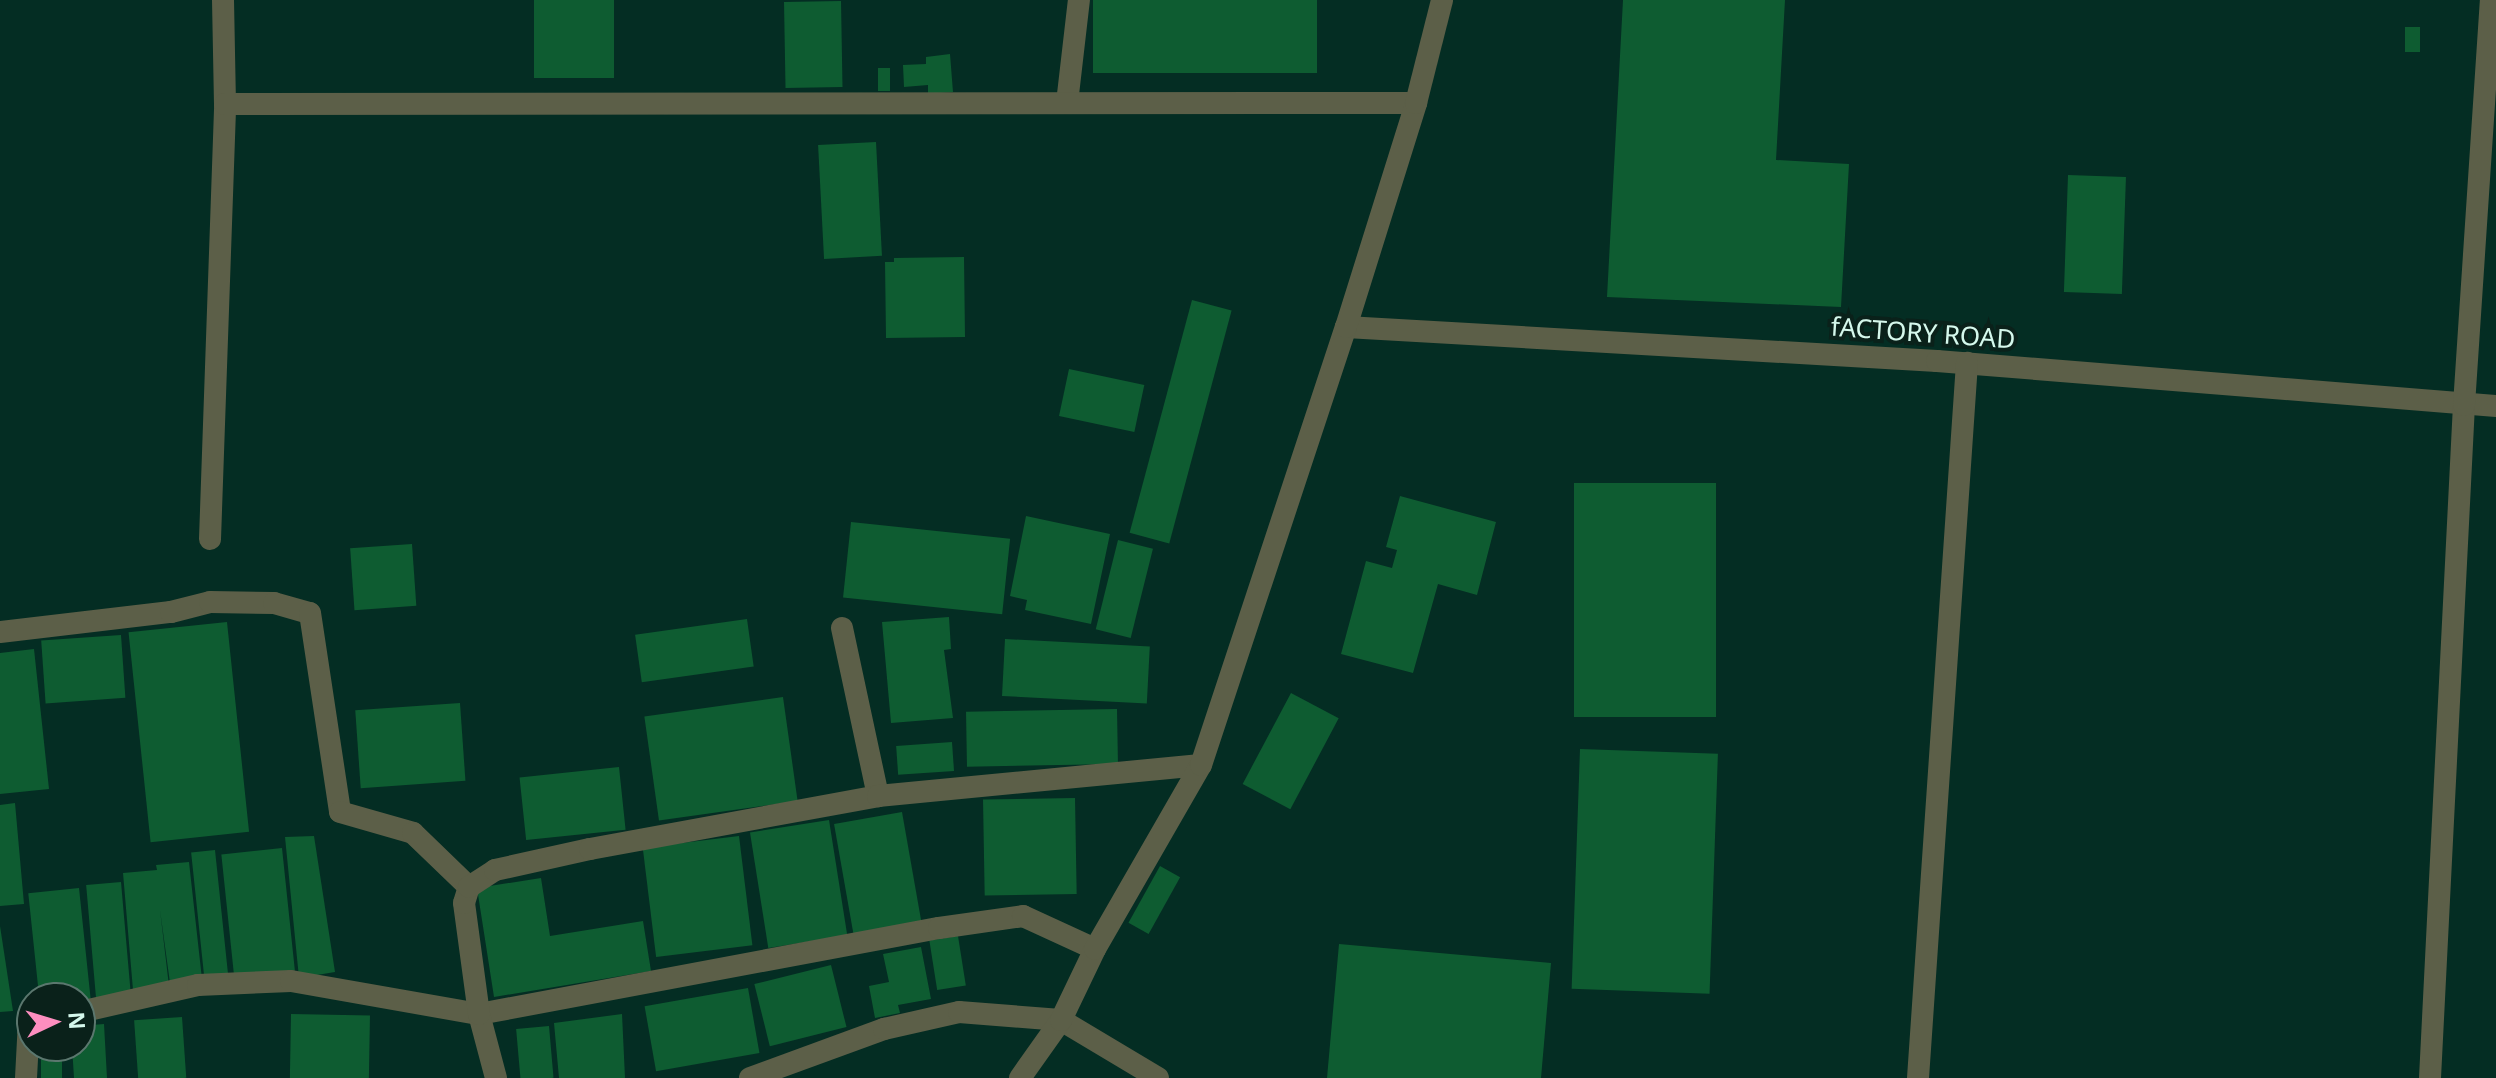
<!DOCTYPE html>
<style>
body{margin:0}
#map{position:relative;width:2496px;height:1078px;overflow:hidden;background:#042d23;font-family:"Noto Sans",sans-serif}
div>[style]{position:absolute}
[style*='--x']{left:calc(var(--x)*1px);top:calc(var(--y)*1px);width:calc(var(--w)*1px);rotate:calc(var(--a)*1deg)}
.building>*{inset:0;background:#0e5c31;transform-origin:0 0}
.service>*{height:22px;margin:-11px;padding:0 11px;transform-origin:11px;border-radius:11px;background:#5c5f48}
.minor>*{height:22px;margin:-11px;padding:0 11px;transform-origin:11px;border-radius:11px;background:#5c5f48}
.tertiary>*{height:22px;margin:-11px;padding:0 11px;transform-origin:11px;border-radius:11px;background:#5c5f48}
span{translate:-50% -50%;white-space:nowrap;text-align:center;line-height:1.15;-webkit-text-stroke:8px #0a211a;paint-order:stroke}
.street-label{font-size:26px;color:#d5f8ec}
.north{position:absolute;left:16px;top:982px;width:80px;height:80px;box-sizing:border-box;background:#0a211a;border:2px solid #5b776e;border-radius:50%;rotate:86deg;font-size:22px;font-weight:700;line-height:32px;text-align:center;color:#d5f8ec}
.north::after{content:'';display:block;margin:auto;width:28px;height:36px;background:#fd8ebf;clip-path:polygon(50% 0,100% 100%,50% 72%,0 100%)}
</style>
<div id="map">
<div class="building">
<i style="left:534px;top:0;width:80px;height:78px"></i>
<i style="left:1093px;top:0;width:224px;height:73px"></i>
<i style="clip-path:polygon(1623px 0,1785px 0,1776px 160px,1849px 164px,1841px 307px,1607px 297px)"></i>
<i style="left:841px;top:1px;width:86px;height:57px;rotate:89deg"></i>
<i style="left:2405px;top:27px;width:15px;height:25px"></i>
<i style="clip-path:polygon(950px 54px,953px 92px,928px 94px,928px 85px,904px 87px,903px 65px,926px 64px,926px 57px)"></i>
<i style="left:878px;top:68px;width:12px;height:23px"></i>
<i style="left:876px;top:142px;width:114px;height:58px;rotate:87deg"></i>
<i style="left:2068px;top:175px;width:58px;height:117px;rotate:2deg"></i>
<i style="clip-path:polygon(964px 257px,965px 337px,886px 338px,885px 262px,894px 262px,894px 258px)"></i>
<i style="left:1192px;top:300px;width:41px;height:241px;rotate:15deg"></i>
<i style="left:1069px;top:369px;width:77px;height:48px;rotate:12deg"></i>
<i style="left:1574px;top:483px;width:142px;height:234px"></i>
<i style="clip-path:polygon(1400px 496px,1496px 522px,1477px 595px,1438px 584px,1413px 673px,1341px 654px,1366px 561px,1392px 568px,1397px 550px,1386px 547px)"></i>
<i style="clip-path:polygon(1026px 516px,1110px 534px,1091px 624px,1025px 610px,1027px 600px,1010px 596px)"></i>
<i style="left:851px;top:522px;width:160px;height:76px;rotate:6deg"></i>
<i style="left:1118px;top:540px;width:36px;height:92px;rotate:14deg"></i>
<i style="left:412px;top:544px;width:62px;height:62px;rotate:86deg"></i>
<i style="clip-path:polygon(949px 617px,951px 649px,944px 650px,953px 718px,891px 723px,882px 622px)"></i>
<i style="left:747px;top:619px;width:48px;height:113px;rotate:82deg"></i>
<i style="left:227px;top:622px;width:211px;height:99px;rotate:84deg"></i>
<i style="left:121px;top:635px;width:63px;height:80px;rotate:86deg"></i>
<i style="left:1005px;top:639px;width:145px;height:57px;rotate:3deg"></i>
<i style="clip-path:polygon(34px 649px,49px 789px,0 794px,0 653px)"></i>
<i style="left:1291px;top:693px;width:54px;height:103px;rotate:28deg"></i>
<i style="left:783px;top:697px;width:105px;height:140px;rotate:82deg"></i>
<i style="left:460px;top:703px;width:78px;height:105px;rotate:86deg"></i>
<i style="left:1117px;top:709px;width:55px;height:151px;rotate:89deg"></i>
<i style="left:952px;top:742px;width:29px;height:56px;rotate:86deg"></i>
<i style="left:1580px;top:749px;width:138px;height:240px;rotate:2deg"></i>
<i style="left:619px;top:767px;width:63px;height:100px;rotate:84deg"></i>
<i style="left:1075px;top:798px;width:96px;height:92px;rotate:89deg"></i>
<i style="clip-path:polygon(15px 803px,24px 904px,0 906px,0 805px)"></i>
<i style="left:902px;top:812px;width:115px;height:69px;rotate:80deg"></i>
<i style="left:829px;top:820px;width:117px;height:80px;rotate:81deg"></i>
<i style="clip-path:polygon(314px 836px,335px 972px,299px 978px,285px 837px)"></i>
<i style="left:739px;top:836px;width:110px;height:97px;rotate:83deg"></i>
<i style="left:282px;top:848px;width:123px;height:61px;rotate:84deg"></i>
<i style="left:215px;top:850px;width:129px;height:24px;rotate:84deg"></i>
<i style="clip-path:polygon(189px 862px,202px 979px,170px 983px,160px 910px,169px 986px,133px 990px,123px 873px,157px 870px,156px 865px)"></i>
<i style="left:1160px;top:866px;width:23px;height:65px;rotate:29deg"></i>
<i style="clip-path:polygon(541px 878px,550px 936px,643px 921px,651px 971px,494px 997px,477px 888px)"></i>
<i style="left:121px;top:882px;width:113px;height:35px;rotate:85deg"></i>
<i style="left:79px;top:888px;width:112px;height:51px;rotate:84deg"></i>
<i style="clip-path:polygon(0 926px,13px 1011px,0 1012px)"></i>
<i style="left:958px;top:936px;width:50px;height:29px;rotate:81deg"></i>
<i style="clip-path:polygon(1339px 944px,1551px 963px,1541px 1078px,1327px 1078px)"></i>
<i style="clip-path:polygon(921px 947px,931px 999px,898px 1005px,900px 1013px,875px 1018px,869px 986px,889px 982px,883px 954px)"></i>
<i style="left:831px;top:965px;width:64px;height:79px;rotate:76deg"></i>
<i style="left:748px;top:988px;width:66px;height:105px;rotate:80deg"></i>
<i style="left:291px;top:1014px;width:79px;height:64px;rotate:1deg"></i>
<i style="clip-path:polygon(622px 1014px,625px 1078px,559px 1078px,554px 1023px)"></i>
<i style="left:182px;top:1017px;width:61px;height:48px;rotate:86deg"></i>
<i style="clip-path:polygon(104px 1024px,107px 1078px,74px 1078px,72px 1046px,80px 1046px,80px 1026px)"></i>
<i style="left:549px;top:1026px;width:52px;height:33px;rotate:85deg"></i>
<i style="left:41px;top:1046px;width:21px;height:32px"></i>
</div>
<div class="service">
<i style="--x:1346;--y:327;--w:592;--a:3.29"></i>
<i style="--x:1937;--y:361;--w:561;--a:4.6"></i>
<i style="--x:1918;--y:1078;--w:717;--a:-86.08"></i>
<i style="--x:2430;--y:1078;--w:674;--a:-87.11"></i>
<i style="--x:2464;--y:405;--w:406;--a:-86.2"></i>
</div>
<div class="minor">
<i style="--x:223;--y:0;--w:104;--a:88.9"></i>
<i style="--x:1067;--y:103;--w:104;--a:-83.4"></i>
<i style="--x:210;--y:539;--w:435;--a:-88"></i>
<i style="--x:225;--y:104;--w:1191;--a:-0.05"></i>
<i style="--x:842;--y:628;--w:172;--a:77.9"></i>
<i style="--x:0;--y:632;--w:172;--a:-6.7"></i>
<i style="--x:171;--y:612;--w:40;--a:-14.4"></i>
<i style="--x:210;--y:602;--w:64;--a:0.9"></i>
<i style="--x:274;--y:603;--w:37;--a:16"></i>
<i style="--x:310;--y:613;--w:201;--a:81.4"></i>
<i style="--x:340;--y:812;--w:76;--a:16"></i>
<i style="--x:413;--y:833;--w:78;--a:44"></i>
<i style="--x:80;--y:1012;--w:121;--a:-12.9"></i>
<i style="--x:198;--y:985;--w:93;--a:-2.5"></i>
<i style="--x:291;--y:981;--w:191;--a:10"></i>
<i style="--x:479;--y:1014;--w:468;--a:-10.6"></i>
<i style="--x:939;--y:928;--w:85;--a:-8.1"></i>
<i style="--x:1023;--y:916;--w:79;--a:24.6"></i>
<i style="--x:26;--y:1078;--w:58;--a:-87"></i>
<i style="--x:29;--y:1020;--w:3;--a:0"></i>
<i style="--x:496;--y:1078;--w:66;--a:-104.9"></i>
<i style="--x:479;--y:1014;--w:112;--a:-97.7"></i>
<i style="--x:464;--y:903;--w:17;--a:-73"></i>
<i style="--x:469;--y:887;--w:31;--a:-33"></i>
<i style="--x:495;--y:870;--w:97;--a:-12.5"></i>
<i style="--x:590;--y:849;--w:293;--a:-10.4"></i>
<i style="--x:878;--y:796;--w:324;--a:-5.5"></i>
<i style="--x:750;--y:1078;--w:143;--a:-20.1"></i>
<i style="--x:884;--y:1029;--w:77;--a:-12.8"></i>
<i style="--x:959;--y:1012;--w:102;--a:4.5"></i>
<i style="--x:1061;--y:1020;--w:113;--a:30.9"></i>
</div>
<div class="tertiary">
<i style="--x:1020;--y:1078;--w:71;--a:-54.7"></i>
<i style="--x:1061;--y:1020;--w:79;--a:-64.4"></i>
<i style="--x:1095;--y:949;--w:212;--a:-60.1"></i>
<i style="--x:1201;--y:765;--w:461;--a:-71.7"></i>
<i style="--x:1346;--y:327;--w:235;--a:-72.6"></i>
<i style="--x:1416;--y:103;--w:106;--a:-75.8"></i>
</div>
<div class="street-label">
<span style="left:1923px;top:333px;rotate:4deg">fACTORY ROAD</span>
</div>
<div class="north">N</div>
</div>
